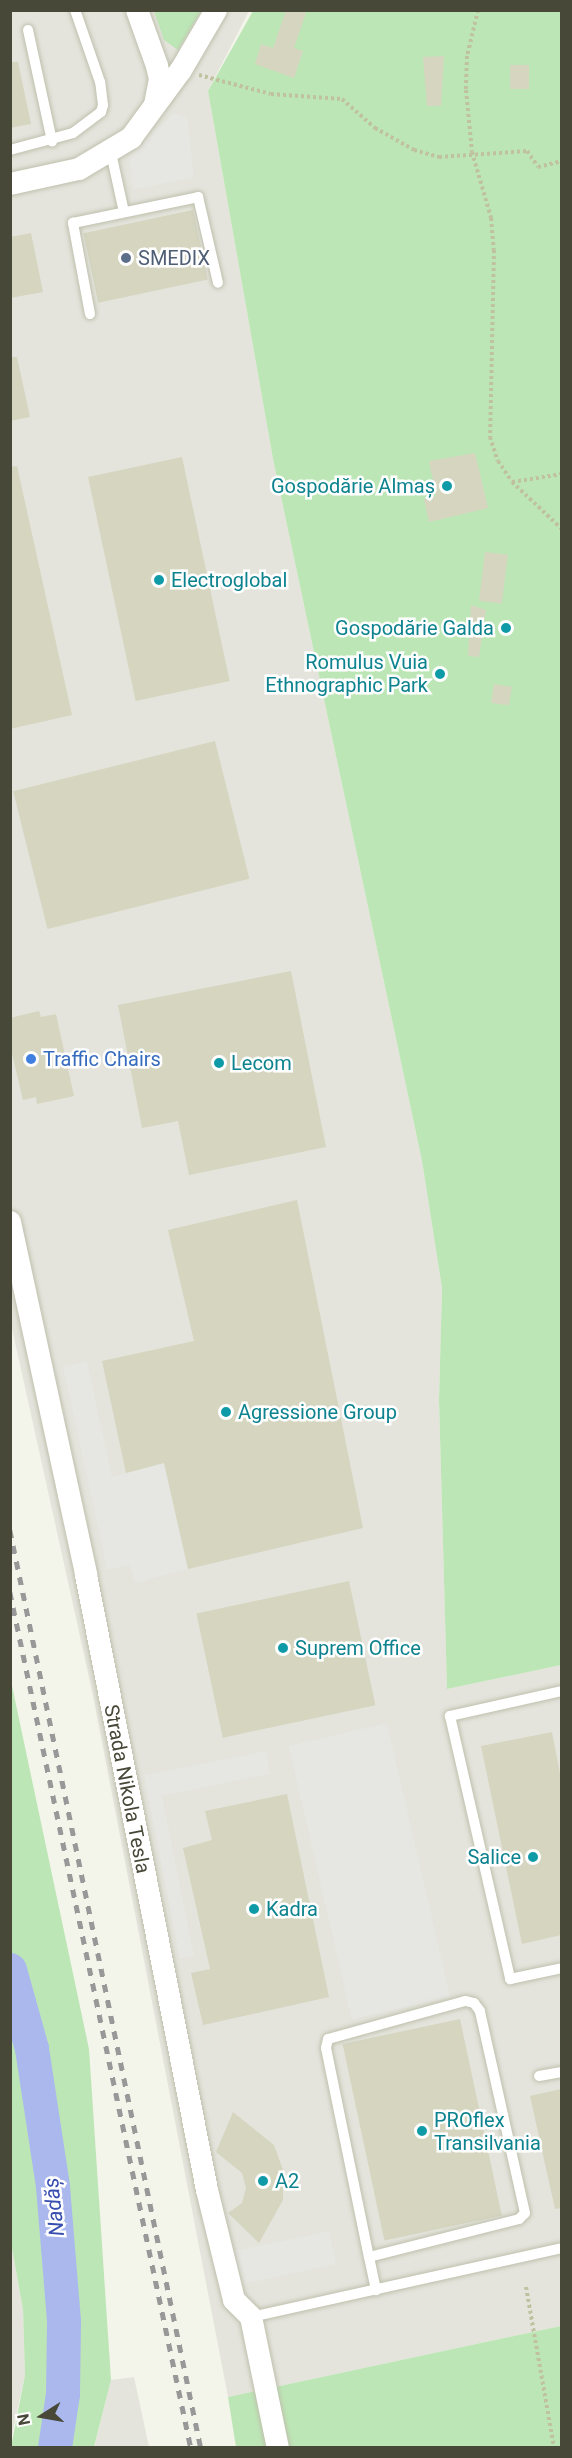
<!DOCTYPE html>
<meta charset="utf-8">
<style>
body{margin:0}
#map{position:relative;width:572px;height:2458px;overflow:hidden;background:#f3f4ea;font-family:Roboto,sans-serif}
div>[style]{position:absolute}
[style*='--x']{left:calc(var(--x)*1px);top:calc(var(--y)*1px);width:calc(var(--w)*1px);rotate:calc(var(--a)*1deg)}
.industrial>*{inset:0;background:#e4e4dc}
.green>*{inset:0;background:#bde6b6}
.parking>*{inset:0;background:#e6e6e2;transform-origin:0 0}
.river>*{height:34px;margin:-17px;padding:0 17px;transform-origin:17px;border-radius:17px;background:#abb8ed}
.building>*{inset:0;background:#d5d5c0;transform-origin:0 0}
.path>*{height:4px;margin-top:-2px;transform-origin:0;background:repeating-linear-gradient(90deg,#bfc19f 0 3px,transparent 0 6px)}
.roads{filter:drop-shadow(0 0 2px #bfc0ad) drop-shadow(0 0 2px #bfc0ad)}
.service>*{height:10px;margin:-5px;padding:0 5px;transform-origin:5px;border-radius:5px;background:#fff}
.minor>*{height:22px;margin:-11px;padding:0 11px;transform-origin:11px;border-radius:11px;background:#fff}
.rail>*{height:4.5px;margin-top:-2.25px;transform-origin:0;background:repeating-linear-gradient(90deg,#989898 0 8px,transparent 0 16px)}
.dots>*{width:16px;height:16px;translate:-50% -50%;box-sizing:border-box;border:3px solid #fff;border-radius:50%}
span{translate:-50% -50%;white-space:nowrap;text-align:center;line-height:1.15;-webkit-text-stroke:5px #fff;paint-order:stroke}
.service-label{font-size:20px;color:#4e5e75}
.left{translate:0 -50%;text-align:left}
.culture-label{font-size:20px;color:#0d838f}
.right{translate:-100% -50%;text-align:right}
.shop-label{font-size:20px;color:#366cbe}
.street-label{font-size:20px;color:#484839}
.water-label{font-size:21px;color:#364daf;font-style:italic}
.frame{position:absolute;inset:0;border:12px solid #484839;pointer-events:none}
.north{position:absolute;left:12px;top:2386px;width:60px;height:60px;-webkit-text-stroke:4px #fff;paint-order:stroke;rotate:259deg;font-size:16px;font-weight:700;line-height:24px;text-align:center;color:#484839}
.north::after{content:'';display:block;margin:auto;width:21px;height:27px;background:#484839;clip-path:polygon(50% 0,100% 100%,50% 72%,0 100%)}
</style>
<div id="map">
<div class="industrial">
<i style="clip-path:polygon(10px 11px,249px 11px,208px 91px,273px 459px,422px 1161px,442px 1288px,439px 1400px,447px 1689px,561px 1665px,561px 2326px,228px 2397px,93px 1695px,11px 1324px)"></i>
<i style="clip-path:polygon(10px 2237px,23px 2310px,25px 2375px,11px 2440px)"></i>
<i style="clip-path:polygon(134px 2377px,149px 2447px,94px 2448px,111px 2380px)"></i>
</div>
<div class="green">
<i style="clip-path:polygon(154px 11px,154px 10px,201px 11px,178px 50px,164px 40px)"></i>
<i style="clip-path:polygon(253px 11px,561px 11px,561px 1665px,447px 1689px,439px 1400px,442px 1288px,422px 1161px,273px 459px,208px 91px)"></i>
<i style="clip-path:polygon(11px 1681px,89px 2049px,111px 2380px,94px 2447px,11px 2447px,25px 2375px,23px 2310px,10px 2237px)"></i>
<i style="clip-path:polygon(561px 2326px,561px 2447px,236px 2447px,228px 2397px)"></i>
</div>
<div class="parking">
<i style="clip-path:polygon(174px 113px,187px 117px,194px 177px,133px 190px,129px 156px)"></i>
<i style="clip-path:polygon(87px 1361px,112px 1477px,164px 1463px,188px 1569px,135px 1583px,130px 1565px,107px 1570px,63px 1367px)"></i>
<i style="left:387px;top:1723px;width:281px;height:101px;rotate:77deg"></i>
<i style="clip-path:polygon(266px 1751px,270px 1774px,162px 1796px,194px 1956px,180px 1959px,144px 1775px)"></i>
<i style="left:329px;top:2231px;width:34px;height:101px;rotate:78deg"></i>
</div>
<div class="river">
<i style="--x:10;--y:1970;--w:82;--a:74.4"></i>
<i style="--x:32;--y:2049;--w:140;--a:81.3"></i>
<i style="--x:53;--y:2187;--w:135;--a:85.3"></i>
<i style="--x:64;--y:2322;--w:72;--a:90.8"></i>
<i style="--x:63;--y:2394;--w:55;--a:98.4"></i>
</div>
<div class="building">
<i style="clip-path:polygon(286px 10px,307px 10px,294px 48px,303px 51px,294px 78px,255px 64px,261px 44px,273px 48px)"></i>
<i style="clip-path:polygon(444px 56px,441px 106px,427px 106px,423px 57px)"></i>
<i style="clip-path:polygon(10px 62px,18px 62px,31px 124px,10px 128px)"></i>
<i style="left:510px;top:65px;width:19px;height:24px"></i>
<i style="left:193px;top:210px;width:71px;height:112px;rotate:78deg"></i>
<i style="clip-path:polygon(31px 233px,43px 292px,10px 298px,10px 237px)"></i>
<i style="clip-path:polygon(10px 357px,17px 357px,30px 417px,10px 421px)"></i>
<i style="clip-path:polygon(475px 453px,488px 508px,429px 522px,424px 499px,436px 496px,429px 461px)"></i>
<i style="left:182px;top:457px;width:229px;height:96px;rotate:78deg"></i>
<i style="clip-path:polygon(17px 466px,72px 715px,10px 729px,10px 467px)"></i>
<i style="left:485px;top:552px;width:23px;height:49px;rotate:7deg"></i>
<i style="clip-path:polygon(471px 605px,486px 610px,479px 657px,468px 656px)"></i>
<i style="left:494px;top:684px;width:18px;height:19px;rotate:9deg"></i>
<i style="left:215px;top:741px;width:142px;height:208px;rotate:76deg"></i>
<i style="clip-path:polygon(291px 971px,326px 1147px,189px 1175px,178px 1121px,142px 1128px,118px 1005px)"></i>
<i style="clip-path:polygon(39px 1011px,41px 1017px,56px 1014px,74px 1096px,37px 1104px,36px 1097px,23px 1100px,10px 1045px,10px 1018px)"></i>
<i style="clip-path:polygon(297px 1200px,363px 1528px,188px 1569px,164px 1463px,126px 1473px,102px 1361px,194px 1341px,168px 1230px)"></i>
<i style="left:349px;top:1581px;width:127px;height:156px;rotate:78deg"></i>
<i style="clip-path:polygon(552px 1732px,561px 1779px,561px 1935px,522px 1944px,481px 1746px)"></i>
<i style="clip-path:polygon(287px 1794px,329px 1997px,203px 2025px,191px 1973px,210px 1969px,183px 1848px,212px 1840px,205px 1811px)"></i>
<i style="left:460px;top:2019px;width:201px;height:120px;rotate:78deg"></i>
<i style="clip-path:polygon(561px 2089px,561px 2208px,555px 2209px,530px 2096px)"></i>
<i style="clip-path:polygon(233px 2112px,274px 2145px,283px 2170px,283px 2200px,259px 2243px,228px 2213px,242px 2203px,246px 2188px,242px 2173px,216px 2152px)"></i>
</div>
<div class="path">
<i style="--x:478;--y:10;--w:47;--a:103.4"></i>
<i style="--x:467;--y:56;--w:34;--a:92"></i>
<i style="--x:466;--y:90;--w:62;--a:84.5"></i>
<i style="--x:472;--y:152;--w:69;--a:73.9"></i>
<i style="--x:491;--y:218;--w:32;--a:85"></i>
<i style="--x:494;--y:250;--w:187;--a:91.2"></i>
<i style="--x:490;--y:437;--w:25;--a:72"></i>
<i style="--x:498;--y:461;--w:25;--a:56"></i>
<i style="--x:512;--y:482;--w:69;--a:43.2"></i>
<i style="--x:199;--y:75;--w:74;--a:14.8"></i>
<i style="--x:271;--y:94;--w:71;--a:4"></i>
<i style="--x:342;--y:99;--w:44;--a:41.3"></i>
<i style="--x:375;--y:128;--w:45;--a:29.4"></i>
<i style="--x:414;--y:150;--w:26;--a:16"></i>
<i style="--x:439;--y:157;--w:88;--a:-3.9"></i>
<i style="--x:527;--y:151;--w:19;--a:55"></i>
<i style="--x:538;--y:167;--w:25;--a:-14"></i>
<i style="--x:512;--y:482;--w:51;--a:-9.1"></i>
<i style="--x:526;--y:2287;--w:163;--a:80.1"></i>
</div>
<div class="roads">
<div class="service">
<i style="--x:28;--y:30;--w:114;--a:77.8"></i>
<i style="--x:10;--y:150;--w:65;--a:-15.1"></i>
<i style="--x:73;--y:133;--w:35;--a:-37"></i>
<i style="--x:101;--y:112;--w:7;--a:-74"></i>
<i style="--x:103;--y:105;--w:23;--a:-97"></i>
<i style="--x:100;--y:82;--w:76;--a:-109.1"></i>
<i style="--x:111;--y:153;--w:60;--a:77.6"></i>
<i style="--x:90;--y:314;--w:93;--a:-100.6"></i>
<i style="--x:73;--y:223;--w:128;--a:-11.7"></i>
<i style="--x:198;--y:197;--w:88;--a:76.9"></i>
<i style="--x:562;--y:1691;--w:115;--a:167.4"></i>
<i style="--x:450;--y:1716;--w:270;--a:77.1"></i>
<i style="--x:510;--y:1979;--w:53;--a:-11.9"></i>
<i style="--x:539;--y:2076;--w:23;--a:-10"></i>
<i style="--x:369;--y:2257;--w:155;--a:-14.2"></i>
<i style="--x:519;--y:2219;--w:8;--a:-45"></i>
<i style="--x:525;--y:2213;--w:207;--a:-102.6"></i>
<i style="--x:480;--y:2011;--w:10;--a:-127"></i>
<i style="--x:474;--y:2003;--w:9;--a:-167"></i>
<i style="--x:465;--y:2001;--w:142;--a:164.5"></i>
<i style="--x:328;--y:2039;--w:9;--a:103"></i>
<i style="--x:326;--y:2048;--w:213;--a:78.4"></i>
<i style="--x:369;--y:2257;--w:34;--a:78"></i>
<i style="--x:251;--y:2317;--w:319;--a:-12.5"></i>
</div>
<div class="minor">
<i style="--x:137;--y:10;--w:59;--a:70.3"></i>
<i style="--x:157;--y:66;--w:13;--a:77"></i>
<i style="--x:160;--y:79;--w:26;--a:101"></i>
<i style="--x:10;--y:184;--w:71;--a:-12.3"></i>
<i style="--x:79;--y:169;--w:61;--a:-30.8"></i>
<i style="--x:131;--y:138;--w:84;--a:-53.7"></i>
<i style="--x:181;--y:70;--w:69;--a:-59.7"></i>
<i style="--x:10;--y:1222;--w:361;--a:77.8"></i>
<i style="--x:86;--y:1575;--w:627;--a:78.87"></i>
<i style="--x:207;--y:2190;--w:113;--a:76.2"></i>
<i style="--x:234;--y:2300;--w:24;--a:45"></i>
<i style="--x:251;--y:2317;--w:134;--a:78.4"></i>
</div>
</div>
<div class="rail">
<i style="--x:10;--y:1530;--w:938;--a:78.25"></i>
<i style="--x:10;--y:1592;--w:875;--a:78.06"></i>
</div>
<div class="dots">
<i style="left:126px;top:258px;background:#5c6f8a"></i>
<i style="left:447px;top:486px;background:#0f9aa8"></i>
<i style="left:159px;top:580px;background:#0f9aa8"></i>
<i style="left:506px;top:628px;background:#0f9aa8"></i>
<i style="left:440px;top:674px;background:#0f9aa8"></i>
<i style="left:31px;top:1059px;background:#3f7fe0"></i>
<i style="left:219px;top:1063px;background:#0f9aa8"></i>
<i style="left:226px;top:1412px;background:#0f9aa8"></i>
<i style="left:283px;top:1648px;background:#0f9aa8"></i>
<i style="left:533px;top:1857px;background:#0f9aa8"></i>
<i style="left:254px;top:1909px;background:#0f9aa8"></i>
<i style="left:422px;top:2131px;background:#0f9aa8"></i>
<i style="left:263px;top:2181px;background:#0f9aa8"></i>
</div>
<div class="service-label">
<span class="left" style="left:138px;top:258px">SMEDIX</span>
</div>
<div class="culture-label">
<span class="right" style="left:435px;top:486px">Gospodărie Almaș</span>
<span class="left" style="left:171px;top:580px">Electroglobal</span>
<span class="right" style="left:494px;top:628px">Gospodărie Galda</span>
<span class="right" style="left:428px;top:674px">Romulus Vuia<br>Ethnographic Park</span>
<span class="left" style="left:231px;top:1063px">Lecom</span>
<span class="left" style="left:238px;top:1412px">Agressione Group</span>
<span class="left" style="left:295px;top:1648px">Suprem Office</span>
<span class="right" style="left:521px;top:1857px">Salice</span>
<span class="left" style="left:266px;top:1909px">Kadra</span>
<span class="left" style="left:434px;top:2132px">PROflex<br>Transilvania</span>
<span class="left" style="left:275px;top:2181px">A2</span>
</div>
<div class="shop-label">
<span class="left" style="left:43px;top:1059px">Traffic Chairs</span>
</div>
<div class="street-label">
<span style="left:127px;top:1789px;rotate:79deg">Strada Nikola Tesla</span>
</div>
<div class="water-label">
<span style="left:54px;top:2207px;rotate:-96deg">Nadăș</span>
</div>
<div class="frame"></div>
<div class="north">N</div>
</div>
